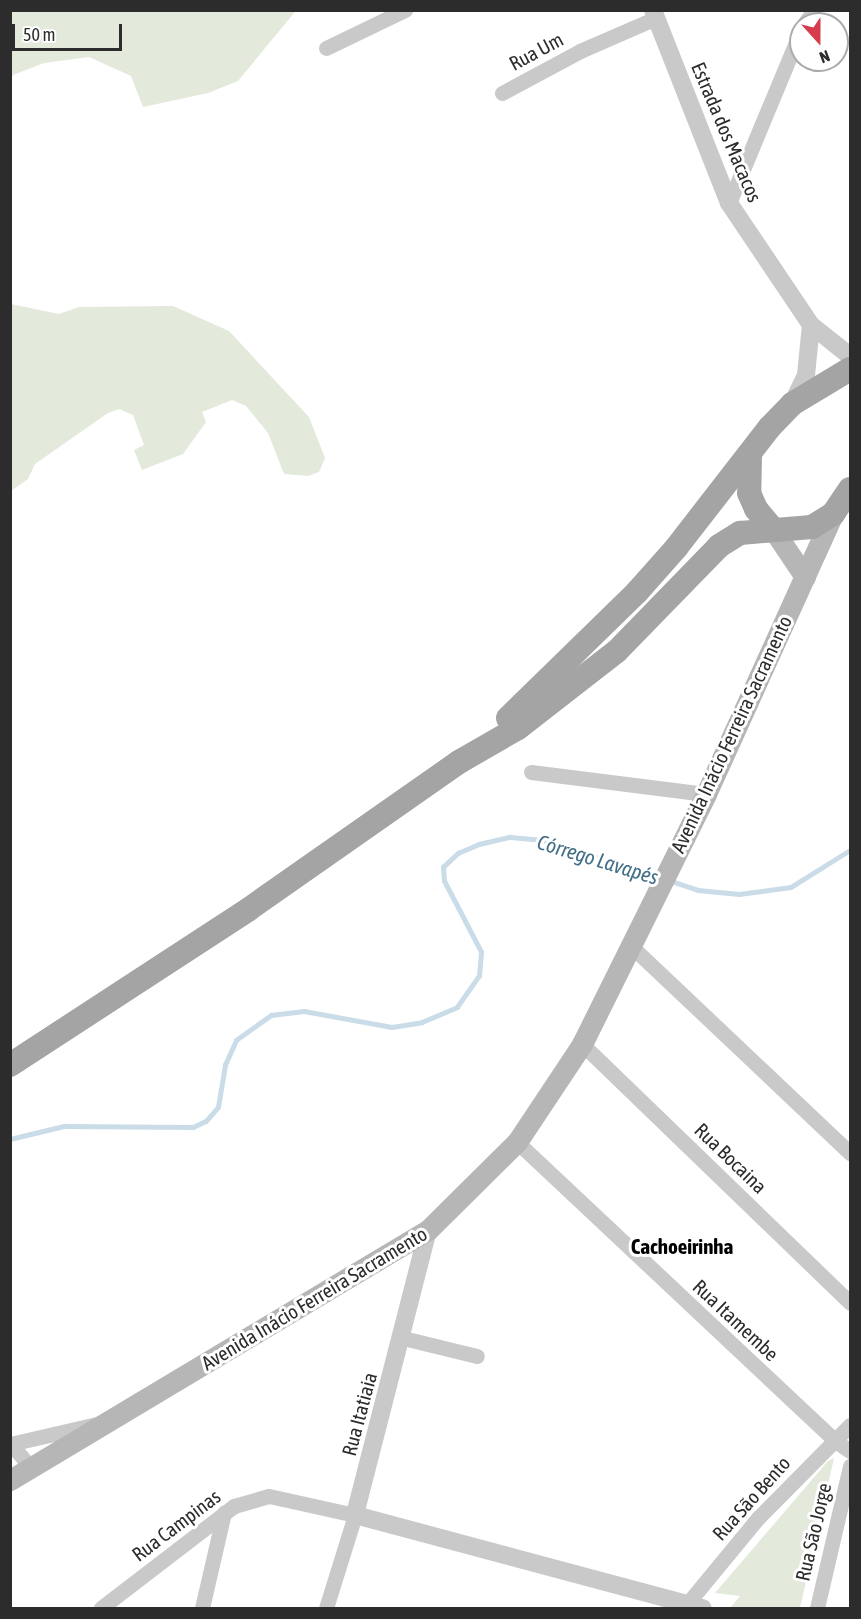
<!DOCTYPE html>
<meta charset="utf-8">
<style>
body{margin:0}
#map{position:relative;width:861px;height:1619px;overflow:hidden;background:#fff;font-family:"Asap Condensed",sans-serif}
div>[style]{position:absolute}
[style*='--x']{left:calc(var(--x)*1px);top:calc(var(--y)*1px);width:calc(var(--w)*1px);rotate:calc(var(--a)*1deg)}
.green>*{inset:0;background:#e3e9db}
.stream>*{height:4.5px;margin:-2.25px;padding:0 2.25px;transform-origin:2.25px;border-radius:2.25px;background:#c9dce7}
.minor>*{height:15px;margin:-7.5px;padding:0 7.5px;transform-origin:7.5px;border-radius:7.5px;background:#c9c9c9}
.tertiary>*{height:18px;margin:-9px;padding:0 9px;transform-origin:9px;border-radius:9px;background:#c9c9c9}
.secondary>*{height:21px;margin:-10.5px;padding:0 10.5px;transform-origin:10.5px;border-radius:10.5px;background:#b6b6b6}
.primary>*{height:24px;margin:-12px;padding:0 12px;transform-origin:12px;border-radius:12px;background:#a4a4a4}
span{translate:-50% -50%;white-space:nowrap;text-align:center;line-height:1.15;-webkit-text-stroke:6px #fff;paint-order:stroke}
.street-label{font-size:20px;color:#2c2c2c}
.water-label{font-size:21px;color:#426e87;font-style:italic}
.neighbourhood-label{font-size:21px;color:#000;font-weight:700}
.frame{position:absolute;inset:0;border:12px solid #2c2c2c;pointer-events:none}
.north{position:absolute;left:789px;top:12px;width:60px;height:60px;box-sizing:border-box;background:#fff;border:2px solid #ababab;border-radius:50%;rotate:159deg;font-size:16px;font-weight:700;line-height:24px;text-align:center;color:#2c2c2c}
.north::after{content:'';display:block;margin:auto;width:21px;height:27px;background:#d53d4c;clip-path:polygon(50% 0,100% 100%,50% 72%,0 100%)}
.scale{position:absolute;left:12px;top:24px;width:110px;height:27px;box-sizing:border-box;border:3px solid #2c2c2c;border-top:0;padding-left:8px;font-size:18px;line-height:21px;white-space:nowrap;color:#2c2c2c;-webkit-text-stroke:4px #fff;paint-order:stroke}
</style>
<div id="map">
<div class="green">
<i style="clip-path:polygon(11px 10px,294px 10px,294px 13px,238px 81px,208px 93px,143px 107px,131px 76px,89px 57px,44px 63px,13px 75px,11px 81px)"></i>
<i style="clip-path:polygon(11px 304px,59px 314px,79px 307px,173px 306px,229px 331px,309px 417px,325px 458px,319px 472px,308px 476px,284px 474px,268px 433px,246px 406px,232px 400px,202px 412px,206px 422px,183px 454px,142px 470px,134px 450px,144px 445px,133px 415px,119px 409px,108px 413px,35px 464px,28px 479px,11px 491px)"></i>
<i style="clip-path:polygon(834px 1458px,800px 1608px,730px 1608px,740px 1596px,715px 1593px,828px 1461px)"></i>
</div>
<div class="stream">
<i style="--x:671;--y:881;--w:28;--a:18"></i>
<i style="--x:698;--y:890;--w:41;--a:5.6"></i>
<i style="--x:739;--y:894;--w:52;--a:-7.7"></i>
<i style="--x:791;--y:887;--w:70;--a:-32.1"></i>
<i style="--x:10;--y:1139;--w:56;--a:-13.5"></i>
<i style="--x:64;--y:1126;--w:129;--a:0.4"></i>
<i style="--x:193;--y:1127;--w:14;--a:-25"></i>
<i style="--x:206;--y:1121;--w:18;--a:-49"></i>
<i style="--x:218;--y:1107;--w:43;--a:-80.5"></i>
<i style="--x:225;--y:1065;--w:27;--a:-66"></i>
<i style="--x:236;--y:1040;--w:43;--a:-35.5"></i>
<i style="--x:271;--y:1015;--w:33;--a:-7"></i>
<i style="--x:304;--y:1011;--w:89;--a:10.3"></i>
<i style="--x:392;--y:1027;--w:30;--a:-9"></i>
<i style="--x:422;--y:1022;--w:38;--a:-23"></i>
<i style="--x:457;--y:1007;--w:38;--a:-55"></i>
<i style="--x:479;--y:976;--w:24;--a:-85"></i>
<i style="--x:481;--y:952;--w:80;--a:-117.5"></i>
<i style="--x:444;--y:881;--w:14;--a:-94"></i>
<i style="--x:443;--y:867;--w:21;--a:-43"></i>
<i style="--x:458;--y:853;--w:23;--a:-23"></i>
<i style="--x:479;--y:844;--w:32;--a:-13"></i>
<i style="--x:510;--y:837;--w:33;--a:5"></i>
<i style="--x:543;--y:840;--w:120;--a:18"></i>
</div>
<div class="minor">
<i style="--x:804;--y:24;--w:17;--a:-54"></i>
<i style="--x:326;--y:48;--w:88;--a:-25.7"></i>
<i style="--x:502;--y:93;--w:89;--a:-28.3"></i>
<i style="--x:580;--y:51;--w:83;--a:-23.5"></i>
<i style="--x:729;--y:203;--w:187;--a:-67.4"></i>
<i style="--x:531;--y:772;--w:176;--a:7.2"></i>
<i style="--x:630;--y:945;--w:303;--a:43.4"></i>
<i style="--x:582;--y:1044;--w:373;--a:44"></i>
<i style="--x:517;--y:1142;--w:435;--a:43.2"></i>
<i style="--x:834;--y:1440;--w:19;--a:35"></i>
<i style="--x:403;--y:1338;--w:76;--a:13.7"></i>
<i style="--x:10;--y:1444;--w:89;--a:-12.9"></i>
<i style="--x:11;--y:1444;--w:30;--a:50"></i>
<i style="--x:687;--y:1604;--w:112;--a:-50.5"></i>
<i style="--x:758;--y:1518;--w:131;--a:-45.3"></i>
<i style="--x:101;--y:1608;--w:168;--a:-37.5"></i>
<i style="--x:234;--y:1506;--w:36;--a:-16"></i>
<i style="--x:269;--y:1496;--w:88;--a:12.5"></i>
<i style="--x:355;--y:1515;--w:97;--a:107.3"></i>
<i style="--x:202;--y:1608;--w:98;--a:-77"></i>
<i style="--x:817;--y:1608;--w:146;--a:-76.9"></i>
</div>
<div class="tertiary">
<i style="--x:653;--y:10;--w:207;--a:68.5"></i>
<i style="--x:729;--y:203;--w:147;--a:56.1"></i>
<i style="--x:811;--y:325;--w:50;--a:38.5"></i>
<i style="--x:792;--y:404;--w:32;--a:-64"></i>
<i style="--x:806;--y:375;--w:50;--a:-84.3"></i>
<i style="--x:428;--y:1230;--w:294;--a:104.4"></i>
<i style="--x:355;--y:1515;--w:360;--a:15"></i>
</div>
<div class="secondary">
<i style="--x:772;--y:528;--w:59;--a:56"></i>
<i style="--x:10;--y:1480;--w:487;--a:-30.9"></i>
<i style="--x:428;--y:1230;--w:125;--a:-44.7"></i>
<i style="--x:517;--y:1142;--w:118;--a:-56.4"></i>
<i style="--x:582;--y:1044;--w:279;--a:-63.6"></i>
<i style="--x:706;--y:794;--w:307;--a:-65.6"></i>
</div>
<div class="primary">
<i style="--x:750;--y:454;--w:39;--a:91"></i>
<i style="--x:749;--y:493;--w:17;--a:66"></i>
<i style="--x:756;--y:509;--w:25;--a:50"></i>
<i style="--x:508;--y:718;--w:180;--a:-44.3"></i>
<i style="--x:637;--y:592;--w:59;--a:-48.4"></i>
<i style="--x:676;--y:548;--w:153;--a:-52.2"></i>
<i style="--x:770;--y:427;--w:32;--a:-46"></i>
<i style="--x:792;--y:404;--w:68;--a:-31.1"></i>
<i style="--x:10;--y:1065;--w:285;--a:-33.1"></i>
<i style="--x:249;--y:909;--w:256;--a:-35"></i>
<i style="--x:459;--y:762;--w:68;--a:-30"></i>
<i style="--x:518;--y:728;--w:125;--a:-37.9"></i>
<i style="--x:617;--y:651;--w:146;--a:-45.8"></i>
<i style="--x:719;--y:546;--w:25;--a:-32"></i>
<i style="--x:740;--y:533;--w:72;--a:-4.8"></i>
<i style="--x:812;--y:527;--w:25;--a:-32"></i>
<i style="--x:833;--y:514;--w:30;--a:-56"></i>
</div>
<div class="street-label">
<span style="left:536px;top:51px;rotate:-28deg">Rua Um</span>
<span style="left:727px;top:132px;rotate:67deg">Estrada dos Macacos</span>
<span style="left:731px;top:734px;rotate:-65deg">Avenida Inácio Ferreira Sacramento</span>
<span style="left:731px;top:1158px;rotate:44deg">Rua Bocaina</span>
<span style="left:314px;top:1298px;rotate:-31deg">Avenida Inácio Ferreira Sacramento</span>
<span style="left:736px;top:1320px;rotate:43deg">Rua Itamembe</span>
<span style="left:359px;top:1414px;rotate:-75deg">Rua Itatiaia</span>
<span style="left:751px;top:1498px;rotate:-48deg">Rua São Bento</span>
<span style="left:176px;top:1525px;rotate:-37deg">Rua Campinas</span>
<span style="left:813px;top:1532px;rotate:-77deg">Rua São Jorge</span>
</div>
<div class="water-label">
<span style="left:598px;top:859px;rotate:17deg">Córrego Lavapés</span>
</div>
<div class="neighbourhood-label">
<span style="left:682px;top:1246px">Cachoeirinha</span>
</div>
<div class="frame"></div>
<div class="north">N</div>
<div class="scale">50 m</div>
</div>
